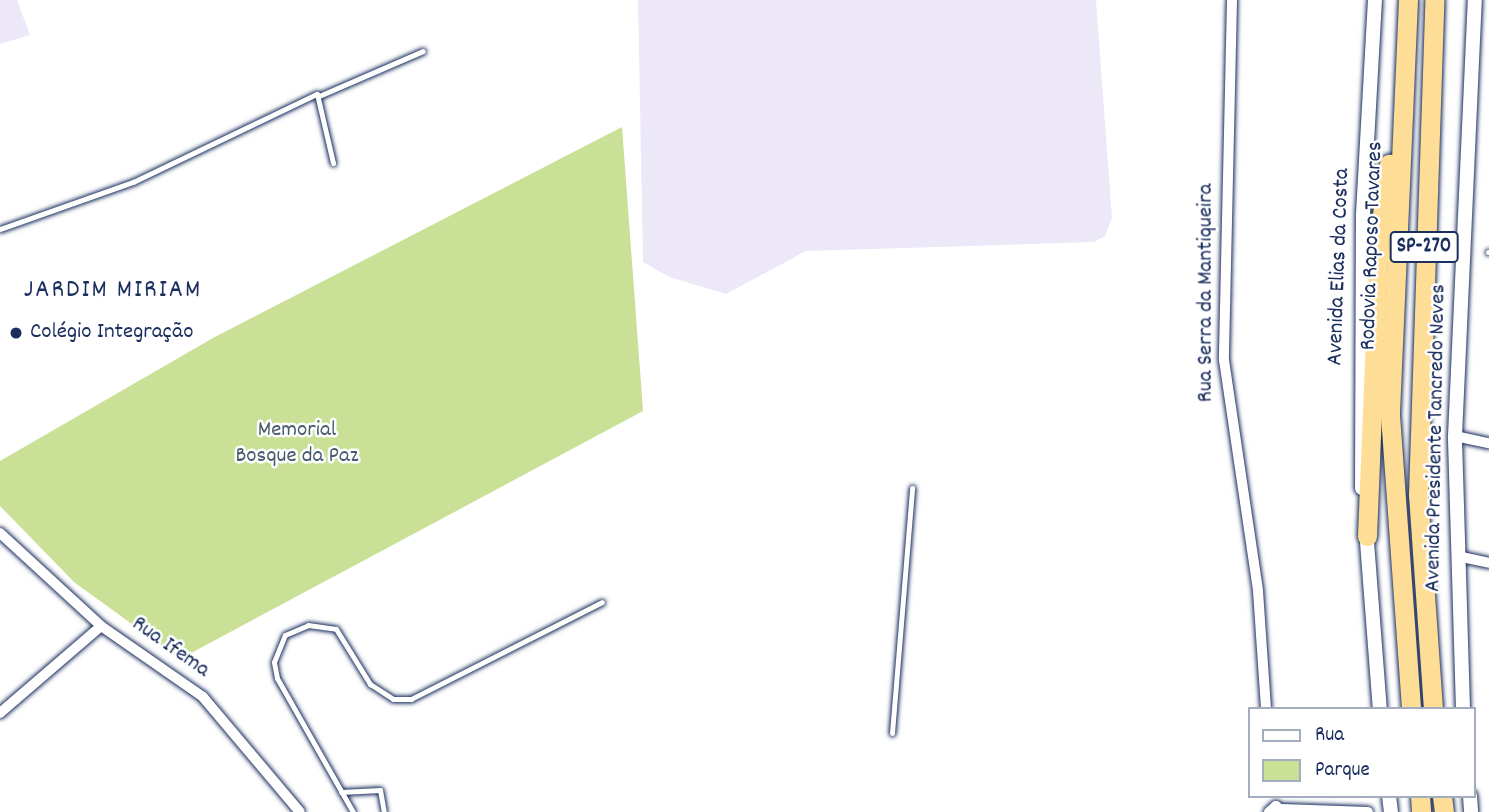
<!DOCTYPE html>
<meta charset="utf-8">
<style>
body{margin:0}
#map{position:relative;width:1489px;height:812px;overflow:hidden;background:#fff;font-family:Dekko,sans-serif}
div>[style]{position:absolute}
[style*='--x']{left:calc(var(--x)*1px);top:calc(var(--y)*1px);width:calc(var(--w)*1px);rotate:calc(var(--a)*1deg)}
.built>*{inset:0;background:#ece8f8}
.green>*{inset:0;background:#cae096}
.roads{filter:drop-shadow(0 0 2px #1b2f5e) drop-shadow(0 0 2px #1b2f5e)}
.service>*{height:5px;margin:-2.5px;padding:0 2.5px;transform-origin:2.5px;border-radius:2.5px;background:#fff}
.minor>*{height:10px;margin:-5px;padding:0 5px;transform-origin:5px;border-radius:5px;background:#fff}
.secondary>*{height:14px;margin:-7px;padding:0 7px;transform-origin:7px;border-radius:7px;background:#fff}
.motorway>*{height:19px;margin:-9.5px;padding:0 9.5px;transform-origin:9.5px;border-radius:9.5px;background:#fedd96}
.dots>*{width:19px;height:19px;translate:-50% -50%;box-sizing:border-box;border:4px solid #fff;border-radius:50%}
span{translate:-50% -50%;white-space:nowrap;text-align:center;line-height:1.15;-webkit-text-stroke:5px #fff;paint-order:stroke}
.shield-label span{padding:2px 5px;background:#fff;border:2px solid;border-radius:5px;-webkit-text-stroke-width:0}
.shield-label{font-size:21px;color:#1b2f5e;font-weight:700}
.street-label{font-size:23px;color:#1b2f5e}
.poi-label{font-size:23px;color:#1b2f5e}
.left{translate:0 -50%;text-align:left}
.park-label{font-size:23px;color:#475b6c}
.quarter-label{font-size:26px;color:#1b2f5e;letter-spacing:2px}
.legend{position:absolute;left:1248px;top:707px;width:228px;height:91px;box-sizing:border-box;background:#fff;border:2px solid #a4acbf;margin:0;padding:9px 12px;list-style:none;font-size:21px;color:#1b2f5e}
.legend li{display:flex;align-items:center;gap:14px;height:35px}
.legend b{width:35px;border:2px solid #a4acbf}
</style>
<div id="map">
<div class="built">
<i style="clip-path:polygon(0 0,17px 0,30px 35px,0 44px)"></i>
<i style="clip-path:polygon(638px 0,1096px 0,1112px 218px,1105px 236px,1094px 242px,806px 251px,726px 294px,669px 277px,643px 262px)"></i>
</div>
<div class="green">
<i style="clip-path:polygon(622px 127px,643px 411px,180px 659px,74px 582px,0 506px,0 461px,213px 338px)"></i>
</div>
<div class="roads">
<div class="service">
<i style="--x:319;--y:96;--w:113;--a:-23.4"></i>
<i style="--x:0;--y:229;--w:141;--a:-19.5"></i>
<i style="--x:133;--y:182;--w:204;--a:-25.6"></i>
<i style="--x:317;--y:94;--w:71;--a:76.9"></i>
<i style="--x:1488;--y:252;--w:1;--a:0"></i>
<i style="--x:892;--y:733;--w:246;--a:-85.3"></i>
<i style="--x:341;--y:792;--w:39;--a:-3"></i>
<i style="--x:380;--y:790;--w:22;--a:80"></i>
<i style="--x:353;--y:812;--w:154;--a:-119.6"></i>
<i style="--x:277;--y:678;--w:16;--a:-101"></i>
<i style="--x:274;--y:662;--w:29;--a:-68"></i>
<i style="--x:285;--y:635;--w:25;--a:-23"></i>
<i style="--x:308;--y:625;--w:28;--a:8"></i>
<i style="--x:336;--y:629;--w:65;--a:58.3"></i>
<i style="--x:370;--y:684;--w:27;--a:33"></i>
<i style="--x:393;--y:699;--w:18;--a:0"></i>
<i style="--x:411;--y:699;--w:214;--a:-26.9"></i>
</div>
<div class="minor">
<i style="--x:1232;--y:0;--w:360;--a:91.3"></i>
<i style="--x:1224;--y:360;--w:233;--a:81.6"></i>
<i style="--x:1258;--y:591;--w:118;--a:86.1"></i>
<i style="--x:1455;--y:436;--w:35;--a:12"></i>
<i style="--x:0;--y:533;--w:137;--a:42.6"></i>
<i style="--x:101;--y:626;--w:124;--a:34.8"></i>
<i style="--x:203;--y:697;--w:150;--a:49.9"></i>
<i style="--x:1457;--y:556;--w:33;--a:12"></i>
<i style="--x:0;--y:713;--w:133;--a:-40.7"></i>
<i style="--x:1282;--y:809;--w:86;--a:2"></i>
<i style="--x:1269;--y:812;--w:9;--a:-41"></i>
<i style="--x:1276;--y:806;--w:10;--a:37"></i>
</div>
<div class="secondary">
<i style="--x:1362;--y:488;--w:274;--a:-89.8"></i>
<i style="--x:1363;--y:214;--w:214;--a:-86.8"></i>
<i style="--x:1366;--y:529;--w:181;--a:85.6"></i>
<i style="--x:1463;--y:709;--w:273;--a:-91.7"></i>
<i style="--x:1455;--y:436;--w:436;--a:-87.4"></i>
<i style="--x:1389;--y:796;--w:16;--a:83"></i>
<i style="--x:1470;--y:796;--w:16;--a:86"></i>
</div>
<div class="motorway">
<i style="--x:1408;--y:0;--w:415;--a:92.5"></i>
<i style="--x:1390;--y:415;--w:295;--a:85.9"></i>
<i style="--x:1367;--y:536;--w:300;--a:-87.7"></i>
<i style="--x:1379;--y:236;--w:73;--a:-82.1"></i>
<i style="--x:1433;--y:709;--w:215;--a:-94"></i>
<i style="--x:1418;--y:495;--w:495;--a:-88.1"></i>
<i style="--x:1420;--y:796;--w:16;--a:86"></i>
<i style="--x:1442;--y:796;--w:16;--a:83"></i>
</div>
</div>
<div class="dots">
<i style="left:16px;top:333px;background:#1b2f5e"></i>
</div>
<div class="shield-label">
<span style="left:1424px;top:247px">SP-270</span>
</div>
<div class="street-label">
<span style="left:1373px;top:246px;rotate:-88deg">Rodovia Raposo Tavares</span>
<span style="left:1340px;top:267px;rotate:-88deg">Avenida Elias da Costa</span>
<span style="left:1207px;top:293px;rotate:-90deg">Rua Serra da Mantiqueira</span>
<span style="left:1437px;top:438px;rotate:-89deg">Avenida Presidente Tancredo Neves</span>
<span style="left:170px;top:648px;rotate:35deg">Rua Ifema</span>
</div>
<div class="poi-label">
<span class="left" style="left:30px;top:333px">Colégio Integração</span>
</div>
<div class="park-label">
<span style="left:297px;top:444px">Memorial<br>Bosque da Paz</span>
</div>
<div class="quarter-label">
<span style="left:113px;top:291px">JARDIM MIRIAM</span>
</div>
<ul class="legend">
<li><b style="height:9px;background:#fff"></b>Rua</li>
<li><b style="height:19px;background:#cae096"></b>Parque</li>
</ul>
</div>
